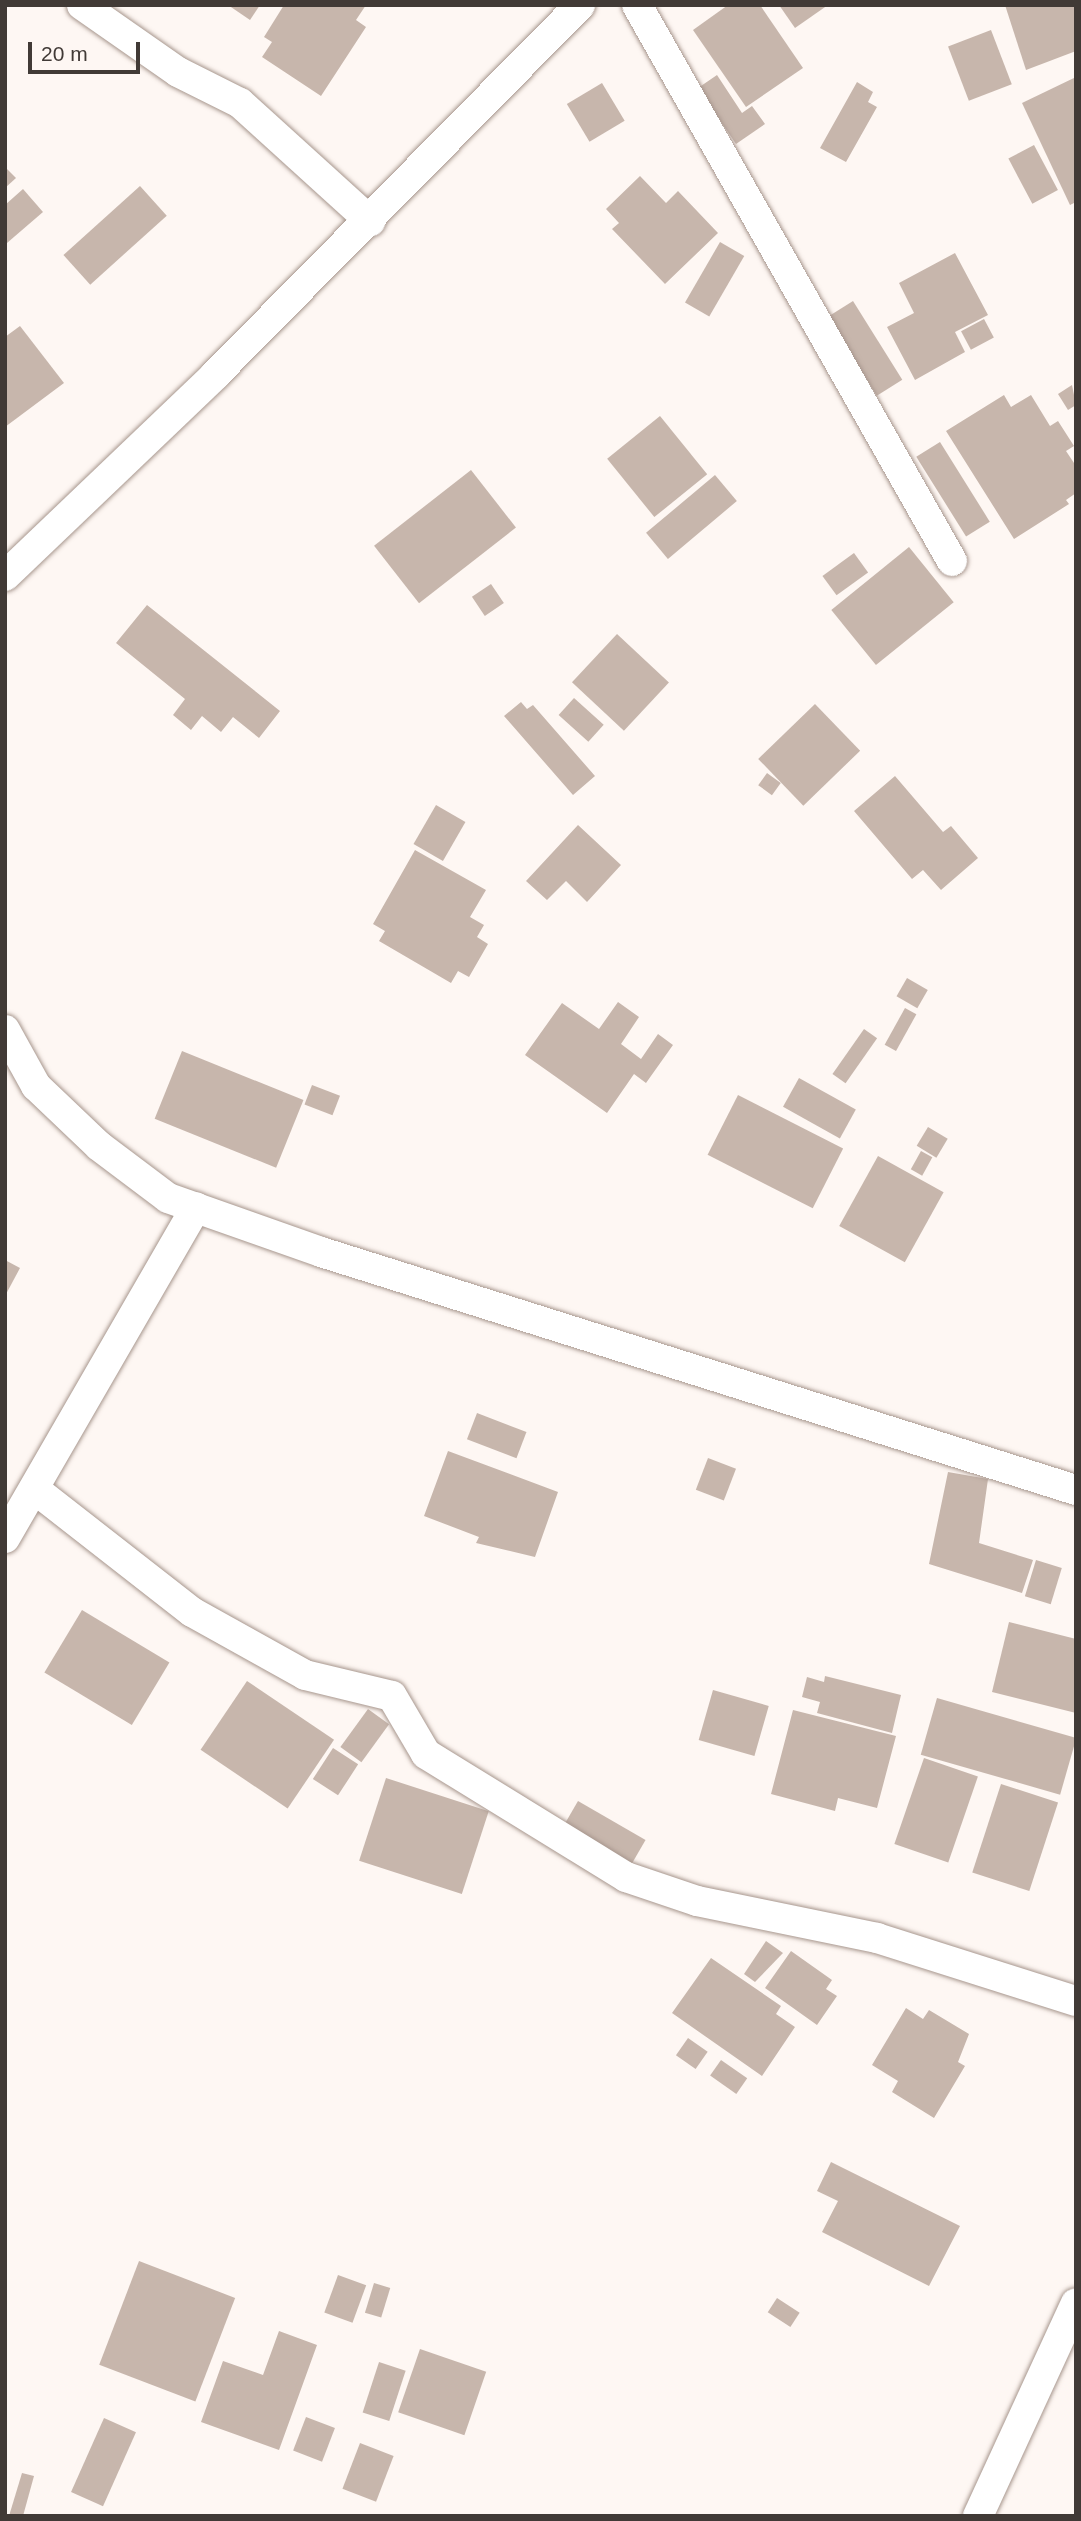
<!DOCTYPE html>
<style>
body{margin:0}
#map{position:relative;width:1081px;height:2521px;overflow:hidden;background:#fef7f3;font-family:Arial,sans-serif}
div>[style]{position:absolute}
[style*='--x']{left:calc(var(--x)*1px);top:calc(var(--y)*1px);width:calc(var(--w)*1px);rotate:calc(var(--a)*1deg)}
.building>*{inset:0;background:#c7b6ac;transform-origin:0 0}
.roads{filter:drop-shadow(0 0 2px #a7968d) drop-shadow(0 0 2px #a7968d)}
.street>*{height:30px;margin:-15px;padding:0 15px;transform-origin:15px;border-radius:15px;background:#fff}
span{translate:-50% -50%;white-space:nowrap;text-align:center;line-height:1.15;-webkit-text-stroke:7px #fef7f3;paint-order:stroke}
.frame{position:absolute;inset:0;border:7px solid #413a36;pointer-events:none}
.scale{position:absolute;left:28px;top:42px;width:112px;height:32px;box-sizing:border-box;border:4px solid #413a36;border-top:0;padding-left:9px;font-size:21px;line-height:24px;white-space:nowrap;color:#413a36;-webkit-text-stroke:5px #fef7f3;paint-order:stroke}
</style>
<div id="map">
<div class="building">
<i style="clip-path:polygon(228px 5px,260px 5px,250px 20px)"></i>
<i style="clip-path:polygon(284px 5px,366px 5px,356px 20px,366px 27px,321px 96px,262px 57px,272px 42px,264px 37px)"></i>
<i style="clip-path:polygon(728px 5px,760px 5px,803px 68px,746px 107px,693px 30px)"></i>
<i style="clip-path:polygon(779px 5px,828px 5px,795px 28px)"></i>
<i style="clip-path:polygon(1005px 5px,1076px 5px,1076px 51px,1026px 70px)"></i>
<i style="left:991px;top:30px;width:58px;height:46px;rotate:69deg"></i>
<i style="clip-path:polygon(717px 75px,742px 113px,752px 106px,765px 124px,736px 144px,698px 88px)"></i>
<i style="clip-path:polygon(1076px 77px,1076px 202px,1070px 205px,1022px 103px)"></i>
<i style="clip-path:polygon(857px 82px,873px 92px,868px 102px,877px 107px,846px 162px,820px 148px)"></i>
<i style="left:602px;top:83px;width:44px;height:41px;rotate:59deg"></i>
<i style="left:1034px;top:145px;width:51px;height:29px;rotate:62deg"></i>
<i style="clip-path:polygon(5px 167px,16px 178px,5px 188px)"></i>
<i style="clip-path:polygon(640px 176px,666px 203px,678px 191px,718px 233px,665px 284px,612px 229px,619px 223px,606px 209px)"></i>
<i style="left:140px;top:186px;width:40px;height:103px;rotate:48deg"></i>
<i style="clip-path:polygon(23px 189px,43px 212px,7px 243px,5px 205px)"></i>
<i style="left:720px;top:242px;width:28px;height:70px;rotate:30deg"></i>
<i style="clip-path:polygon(955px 253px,988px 315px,955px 332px,965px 352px,915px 380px,887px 327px,914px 313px,899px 283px)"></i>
<i style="left:853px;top:301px;width:93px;height:30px;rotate:58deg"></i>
<i style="left:984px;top:319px;width:21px;height:26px;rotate:62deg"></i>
<i style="clip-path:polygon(20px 326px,64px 383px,5px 427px,5px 337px)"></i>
<i style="clip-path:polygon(1072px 385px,1076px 405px,1068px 410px,1058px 394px)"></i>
<i style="clip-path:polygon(1004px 395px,1011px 407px,1031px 395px,1050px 426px,1058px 421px,1074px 446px,1066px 451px,1076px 466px,1076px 493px,1066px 500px,1069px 504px,1014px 539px,946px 431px)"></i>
<i style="left:660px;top:416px;width:75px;height:68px;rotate:51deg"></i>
<i style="left:940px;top:442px;width:94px;height:28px;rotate:58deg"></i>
<i style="left:471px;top:470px;width:73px;height:123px;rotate:52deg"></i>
<i style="left:715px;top:475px;width:34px;height:90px;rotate:50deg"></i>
<i style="left:909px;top:547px;width:71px;height:100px;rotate:51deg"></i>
<i style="left:854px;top:553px;width:24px;height:39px;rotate:54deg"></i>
<i style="left:491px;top:584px;width:23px;height:23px;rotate:56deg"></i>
<i style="clip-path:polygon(147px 605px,280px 711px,259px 738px,233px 717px,221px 732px,202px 716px,191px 730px,173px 715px,185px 699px,116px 643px)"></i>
<i style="left:617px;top:634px;width:71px;height:66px;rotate:43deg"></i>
<i style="left:574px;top:698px;width:40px;height:23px;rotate:42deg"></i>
<i style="clip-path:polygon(521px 702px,527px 709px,533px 705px,595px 776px,573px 795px,504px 716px)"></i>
<i style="left:815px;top:704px;width:65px;height:79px;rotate:46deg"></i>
<i style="left:767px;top:773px;width:17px;height:15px;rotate:36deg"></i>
<i style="clip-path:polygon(895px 776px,943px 832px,951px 826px,978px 858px,941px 890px,923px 870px,912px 879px,854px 811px)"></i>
<i style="left:436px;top:805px;width:34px;height:45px;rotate:30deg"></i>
<i style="clip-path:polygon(578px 825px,621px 865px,587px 902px,566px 881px,547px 900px,526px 881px)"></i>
<i style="clip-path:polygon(415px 850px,486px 890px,470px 917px,484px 925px,477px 937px,488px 944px,469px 977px,458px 971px,451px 983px,379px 941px,385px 931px,373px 924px)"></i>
<i style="left:907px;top:978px;width:24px;height:21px;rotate:30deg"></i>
<i style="clip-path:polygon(618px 1002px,639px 1017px,621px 1044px,641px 1059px,658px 1034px,673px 1045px,646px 1083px,634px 1074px,607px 1113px,525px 1055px,562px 1003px,599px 1029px)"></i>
<i style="left:905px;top:1008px;width:13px;height:42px;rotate:29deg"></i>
<i style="left:864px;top:1029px;width:16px;height:55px;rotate:35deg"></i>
<i style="left:182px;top:1051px;width:131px;height:73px;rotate:22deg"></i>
<i style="left:799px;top:1078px;width:65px;height:33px;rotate:29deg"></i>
<i style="left:312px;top:1085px;width:30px;height:21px;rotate:21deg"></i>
<i style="left:738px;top:1095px;width:118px;height:67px;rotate:27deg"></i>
<i style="left:928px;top:1127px;width:23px;height:22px;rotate:31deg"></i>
<i style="left:921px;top:1151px;width:13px;height:21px;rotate:29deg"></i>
<i style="left:878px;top:1156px;width:75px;height:80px;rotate:29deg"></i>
<i style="clip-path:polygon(5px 1260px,20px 1268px,5px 1296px)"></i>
<i style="left:477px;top:1413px;width:53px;height:28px;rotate:21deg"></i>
<i style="clip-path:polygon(448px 1451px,558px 1492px,535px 1557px,476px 1543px,479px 1537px,424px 1516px)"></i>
<i style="left:708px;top:1458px;width:30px;height:34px;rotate:21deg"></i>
<i style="clip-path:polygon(948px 1472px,988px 1479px,979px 1543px,1033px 1560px,1022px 1593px,929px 1564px)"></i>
<i style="left:1036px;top:1560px;width:27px;height:38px;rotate:17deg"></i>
<i style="left:82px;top:1610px;width:102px;height:73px;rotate:31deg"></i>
<i style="clip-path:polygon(1009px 1622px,1076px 1639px,1076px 1713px,992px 1692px)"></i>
<i style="clip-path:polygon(825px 1676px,901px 1695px,892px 1733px,817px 1713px,820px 1702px,802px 1697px,807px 1677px,824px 1682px)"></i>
<i style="left:247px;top:1681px;width:105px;height:83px;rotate:34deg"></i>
<i style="left:713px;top:1690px;width:58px;height:52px;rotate:16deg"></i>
<i style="left:937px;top:1698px;width:145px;height:59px;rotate:16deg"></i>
<i style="left:368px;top:1709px;width:26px;height:47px;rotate:36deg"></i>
<i style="clip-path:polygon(793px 1710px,896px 1736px,877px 1808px,838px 1798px,835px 1811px,771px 1794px)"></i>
<i style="left:333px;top:1748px;width:30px;height:37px;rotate:33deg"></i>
<i style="left:924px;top:1758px;width:57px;height:91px;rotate:19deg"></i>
<i style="left:386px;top:1778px;width:108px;height:87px;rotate:18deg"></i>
<i style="left:1001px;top:1784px;width:60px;height:93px;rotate:18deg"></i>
<i style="left:578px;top:1801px;width:78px;height:29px;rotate:30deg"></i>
<i style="clip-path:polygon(766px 1941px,783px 1953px,755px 1982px,744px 1974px)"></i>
<i style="clip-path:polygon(791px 1951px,832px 1980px,826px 1989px,837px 1996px,817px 2025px,765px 1988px)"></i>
<i style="clip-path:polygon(711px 1958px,781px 2006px,776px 2014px,795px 2027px,762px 2076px,672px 2013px)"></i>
<i style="clip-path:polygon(906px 2008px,923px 2019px,929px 2010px,969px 2034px,958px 2062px,965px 2066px,934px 2118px,892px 2092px,898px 2081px,872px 2065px)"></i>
<i style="left:688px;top:2038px;width:24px;height:21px;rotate:35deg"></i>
<i style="left:721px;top:2060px;width:32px;height:19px;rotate:35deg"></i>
<i style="clip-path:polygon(831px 2162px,960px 2226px,929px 2286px,822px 2232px,838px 2201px,817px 2191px)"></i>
<i style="left:139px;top:2261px;width:103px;height:111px;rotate:21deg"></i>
<i style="left:338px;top:2275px;width:30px;height:40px;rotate:20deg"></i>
<i style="left:374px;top:2283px;width:17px;height:31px;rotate:17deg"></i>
<i style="left:777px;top:2298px;width:27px;height:17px;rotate:33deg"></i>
<i style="clip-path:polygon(279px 2331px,317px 2345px,279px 2450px,201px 2422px,223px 2361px,263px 2375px)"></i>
<i style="left:420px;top:2349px;width:70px;height:67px;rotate:19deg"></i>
<i style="left:379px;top:2362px;width:28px;height:53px;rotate:18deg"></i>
<i style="left:306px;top:2417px;width:31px;height:36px;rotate:21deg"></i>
<i style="left:104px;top:2418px;width:35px;height:81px;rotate:24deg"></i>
<i style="left:360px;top:2443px;width:36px;height:49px;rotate:21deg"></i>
<i style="clip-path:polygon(22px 2473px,34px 2476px,23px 2516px,9px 2516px)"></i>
</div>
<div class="roads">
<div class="street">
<i style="--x:82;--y:5;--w:117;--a:34.9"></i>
<i style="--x:178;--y:72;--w:69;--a:26.6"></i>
<i style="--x:240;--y:103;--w:176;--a:42.2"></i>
<i style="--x:637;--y:5;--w:639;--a:60.47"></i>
<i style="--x:5;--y:576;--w:291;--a:-43.7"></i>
<i style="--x:215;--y:375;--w:520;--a:-45.39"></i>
<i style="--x:5;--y:1030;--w:64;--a:61"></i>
<i style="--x:36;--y:1086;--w:87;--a:43.6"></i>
<i style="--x:99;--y:1146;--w:86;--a:37"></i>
<i style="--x:168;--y:1198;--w:162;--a:19.4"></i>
<i style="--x:321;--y:1252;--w:792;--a:17.5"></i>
<i style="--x:37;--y:1491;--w:197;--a:38"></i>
<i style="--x:192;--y:1612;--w:129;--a:29.1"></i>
<i style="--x:305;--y:1675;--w:89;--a:13.6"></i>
<i style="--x:392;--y:1696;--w:67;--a:59.6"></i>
<i style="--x:426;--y:1754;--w:235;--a:31.6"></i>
<i style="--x:626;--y:1877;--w:75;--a:18.7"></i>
<i style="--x:697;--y:1901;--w:184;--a:11.6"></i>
<i style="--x:877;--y:1938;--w:209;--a:17.6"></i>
<i style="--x:5;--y:1538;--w:382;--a:-60"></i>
<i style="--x:978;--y:2516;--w:234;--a:-65.3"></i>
</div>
</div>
<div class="frame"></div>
<div class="scale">20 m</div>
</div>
